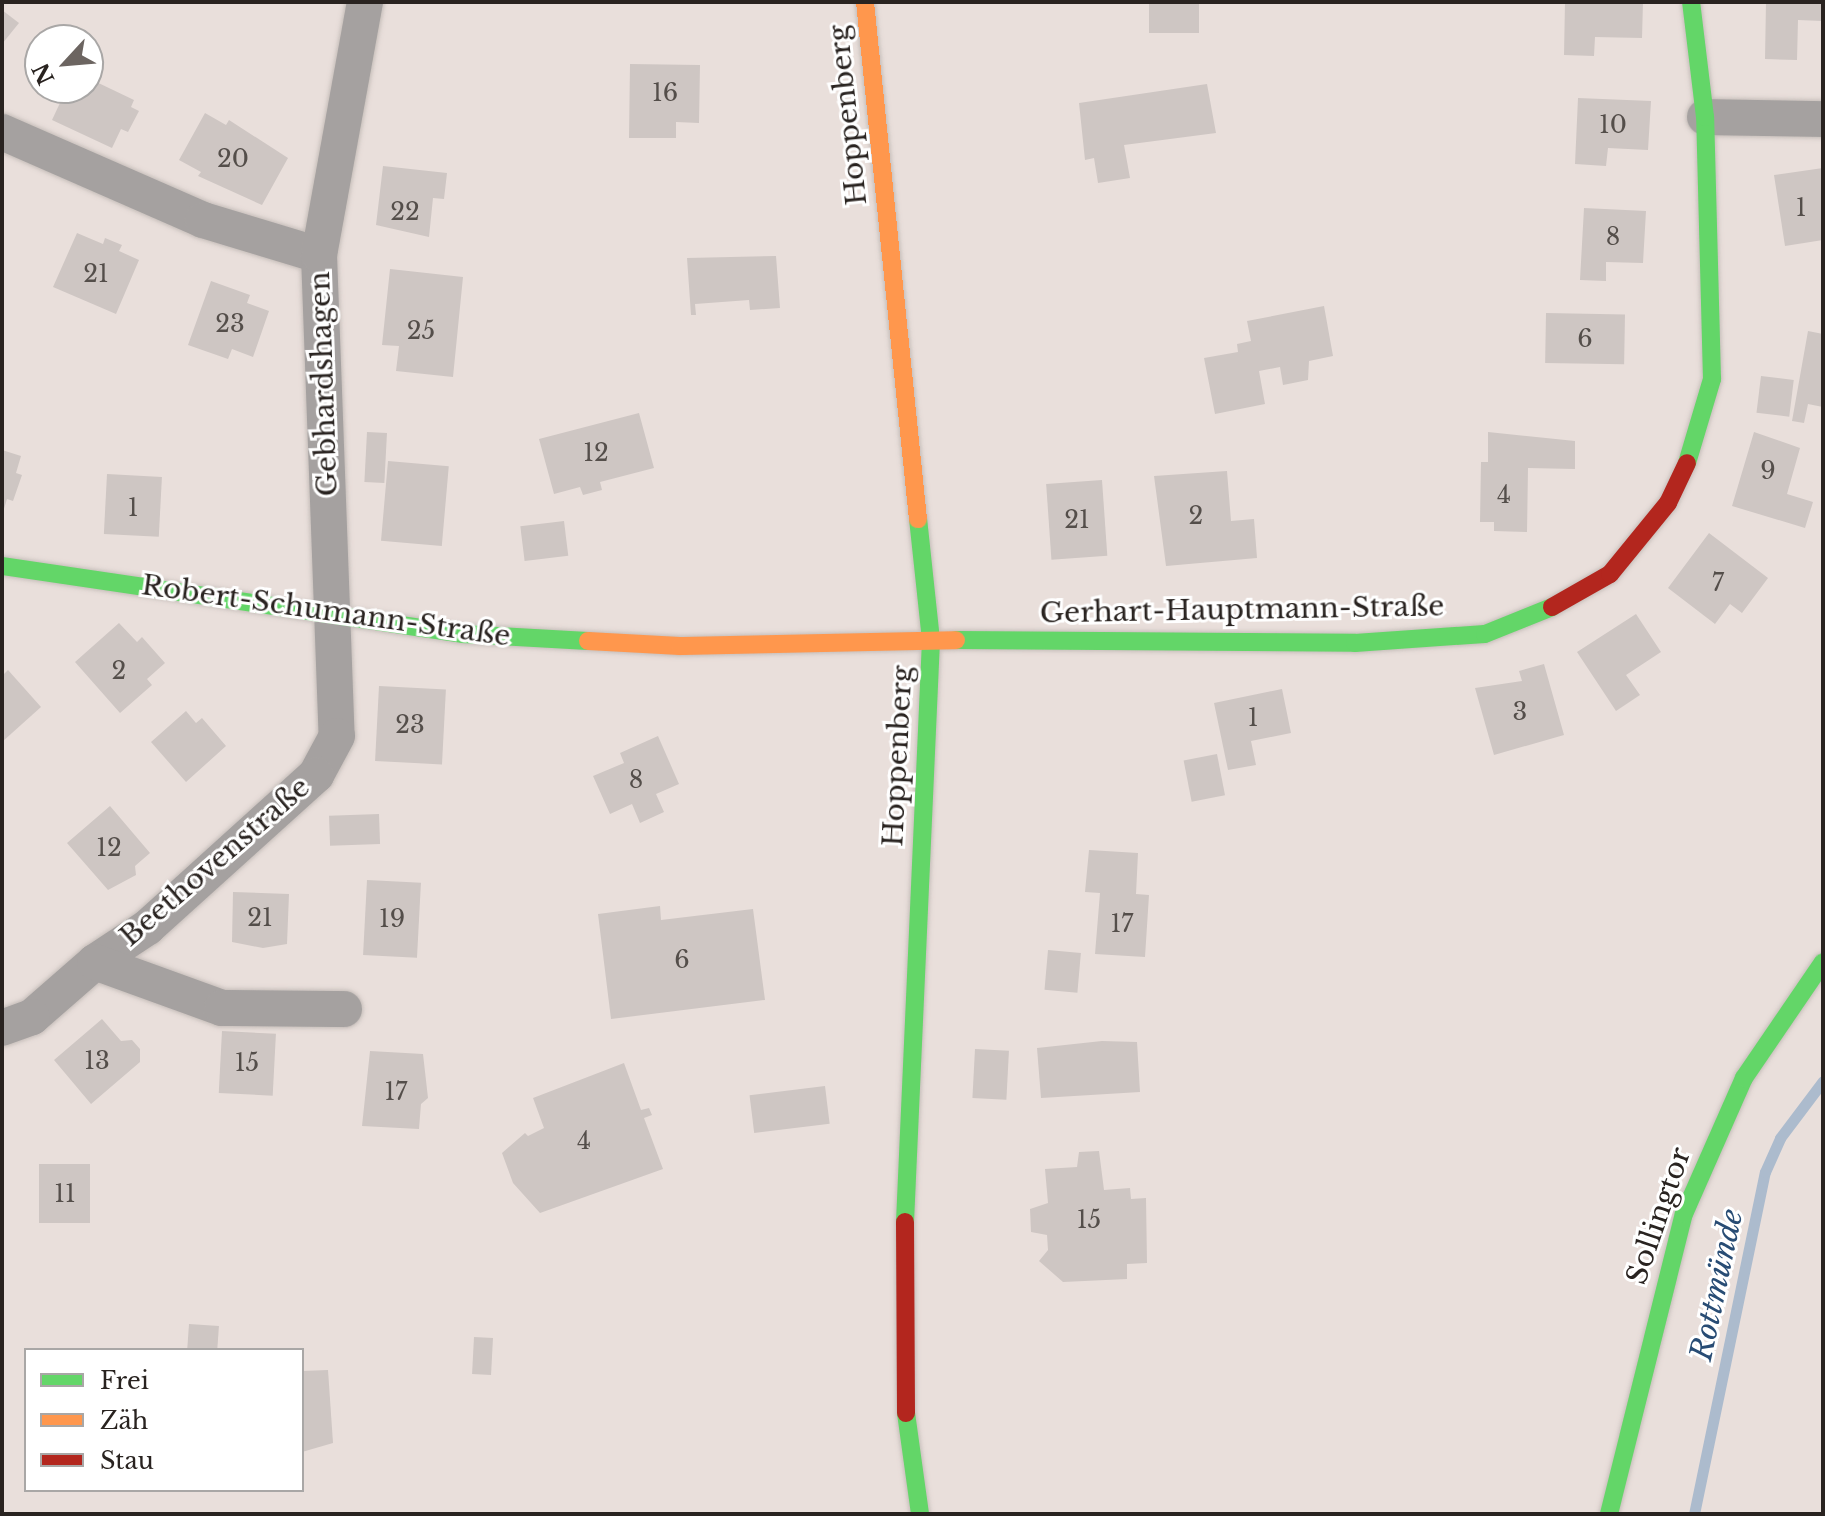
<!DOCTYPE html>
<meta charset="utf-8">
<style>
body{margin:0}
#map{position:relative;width:1825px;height:1516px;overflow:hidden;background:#e9dfdb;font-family:"Libre Baskerville",serif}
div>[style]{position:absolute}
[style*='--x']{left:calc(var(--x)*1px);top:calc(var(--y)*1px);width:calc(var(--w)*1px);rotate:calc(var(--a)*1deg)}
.stream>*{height:11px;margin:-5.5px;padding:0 5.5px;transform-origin:5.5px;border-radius:5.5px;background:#acbbcd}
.building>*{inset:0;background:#cec6c3;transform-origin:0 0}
.roads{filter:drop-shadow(0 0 2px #c6beba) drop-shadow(0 0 2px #c6beba)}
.street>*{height:36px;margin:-18px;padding:0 18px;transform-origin:18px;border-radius:18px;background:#a5a1a0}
.fast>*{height:18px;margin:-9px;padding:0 9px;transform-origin:9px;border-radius:9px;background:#63d668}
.slow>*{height:18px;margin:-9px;padding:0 9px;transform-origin:9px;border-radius:9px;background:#ff974d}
.jam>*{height:18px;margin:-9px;padding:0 9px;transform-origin:9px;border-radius:9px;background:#b3261e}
span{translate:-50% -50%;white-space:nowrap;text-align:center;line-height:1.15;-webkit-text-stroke:6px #fff;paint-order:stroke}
.number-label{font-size:24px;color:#544e4a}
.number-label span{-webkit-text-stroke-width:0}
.street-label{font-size:28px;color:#292320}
.water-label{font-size:30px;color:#284c74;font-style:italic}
.frame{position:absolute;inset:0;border:4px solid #292320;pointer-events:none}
.legend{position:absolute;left:24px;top:1348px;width:280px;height:144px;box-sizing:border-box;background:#fff;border:2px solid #a9a7a6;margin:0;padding:10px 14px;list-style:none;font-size:24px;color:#292320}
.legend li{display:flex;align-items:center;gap:16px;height:40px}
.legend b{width:40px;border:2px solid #a9a7a6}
.north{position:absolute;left:24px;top:24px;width:80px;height:80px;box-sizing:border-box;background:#fff;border:2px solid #a9a7a6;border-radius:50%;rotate:244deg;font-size:22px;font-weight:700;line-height:32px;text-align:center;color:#292320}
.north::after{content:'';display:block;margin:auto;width:28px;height:36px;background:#6c6561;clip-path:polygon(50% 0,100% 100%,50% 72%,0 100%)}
</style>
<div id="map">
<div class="stream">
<i style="--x:1694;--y:1514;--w:349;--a:-78.3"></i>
<i style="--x:1765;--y:1172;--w:37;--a:-66"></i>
<i style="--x:1780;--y:1138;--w:71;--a:-53"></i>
</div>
<div class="building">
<i style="left:1149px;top:2px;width:50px;height:31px"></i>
<i style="clip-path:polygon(1565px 2px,1643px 2px,1642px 38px,1595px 37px,1594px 56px,1564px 55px)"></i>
<i style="clip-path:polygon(1766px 2px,1823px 2px,1823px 21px,1798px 20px,1797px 60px,1765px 59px)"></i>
<i style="clip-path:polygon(2px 10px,19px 23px,2px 44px)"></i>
<i style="clip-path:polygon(630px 64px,700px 65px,699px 123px,676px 122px,676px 138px,629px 138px)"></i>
<i style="clip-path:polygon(88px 78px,134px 100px,131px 107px,139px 111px,128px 132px,121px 129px,112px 148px,52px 120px,67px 88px,88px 88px)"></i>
<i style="clip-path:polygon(1207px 84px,1216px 133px,1124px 145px,1130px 178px,1098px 183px,1094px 158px,1085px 160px,1079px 103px)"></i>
<i style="clip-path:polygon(1578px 98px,1651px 101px,1648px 150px,1608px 148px,1606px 166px,1575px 164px)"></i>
<i style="clip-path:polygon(205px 113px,226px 125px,229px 120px,288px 158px,262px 205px,198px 176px,201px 172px,179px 160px)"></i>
<i style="clip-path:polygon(383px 166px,447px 173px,444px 199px,433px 198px,429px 237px,376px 225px)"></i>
<i style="clip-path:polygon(1823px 168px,1823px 240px,1785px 246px,1774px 175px)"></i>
<i style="clip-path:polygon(1584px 208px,1646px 211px,1643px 263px,1606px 262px,1606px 281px,1580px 280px)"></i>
<i style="clip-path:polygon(77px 233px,103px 244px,105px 238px,122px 245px,119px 251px,139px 260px,116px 314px,53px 287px)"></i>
<i style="clip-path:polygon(776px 256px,780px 308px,750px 310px,749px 300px,695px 304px,696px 315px,691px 315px,687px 258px)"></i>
<i style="clip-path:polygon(390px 269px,463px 277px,453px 377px,396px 371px,399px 346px,382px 345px)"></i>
<i style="clip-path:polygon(211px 281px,250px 295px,247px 303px,269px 311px,253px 357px,232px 349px,228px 359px,188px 345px)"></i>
<i style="clip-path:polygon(1324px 306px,1333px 356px,1309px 361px,1308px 380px,1283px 385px,1280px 367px,1259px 371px,1265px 404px,1215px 414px,1204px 358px,1238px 352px,1237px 344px,1251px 341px,1247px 321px)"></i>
<i style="left:1546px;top:313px;width:79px;height:50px;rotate:1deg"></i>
<i style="clip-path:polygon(1808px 331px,1823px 334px,1823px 407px,1808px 404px,1804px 423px,1792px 421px)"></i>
<i style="left:1761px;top:376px;width:33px;height:37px;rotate:7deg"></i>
<i style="clip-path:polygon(639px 413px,654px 468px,600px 482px,602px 490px,583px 495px,580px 487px,554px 494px,539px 439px)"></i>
<i style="left:367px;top:432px;width:20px;height:50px;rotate:3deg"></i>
<i style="clip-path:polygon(1488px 432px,1575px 441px,1575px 469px,1528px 468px,1527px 532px,1494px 531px,1494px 522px,1480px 522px,1481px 462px,1488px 462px)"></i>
<i style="clip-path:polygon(1754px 432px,1800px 448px,1787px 494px,1813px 502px,1805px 528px,1732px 506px)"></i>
<i style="clip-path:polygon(2px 450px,21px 456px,16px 473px,22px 475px,13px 501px,7px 499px,3px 512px)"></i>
<i style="left:388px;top:461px;width:61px;height:80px;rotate:5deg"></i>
<i style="clip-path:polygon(1227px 471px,1231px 521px,1254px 519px,1257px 558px,1166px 566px,1154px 476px)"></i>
<i style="left:107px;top:474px;width:55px;height:60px;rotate:3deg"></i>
<i style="left:1102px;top:480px;width:76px;height:56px;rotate:86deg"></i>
<i style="left:564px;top:521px;width:35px;height:44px;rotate:83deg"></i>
<i style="clip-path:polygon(1709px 533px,1768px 578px,1742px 613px,1730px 604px,1715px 624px,1668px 588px)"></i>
<i style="clip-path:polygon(1636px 614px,1661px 652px,1626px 675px,1640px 695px,1616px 711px,1577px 652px)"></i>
<i style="clip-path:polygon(119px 623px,137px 642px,142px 637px,165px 663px,147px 679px,152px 685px,120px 713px,75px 662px)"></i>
<i style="clip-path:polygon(1544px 664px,1564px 735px,1494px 755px,1475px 688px,1522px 681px,1519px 671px)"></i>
<i style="clip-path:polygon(8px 670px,41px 707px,2px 742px,2px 676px)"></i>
<i style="left:379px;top:686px;width:67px;height:75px;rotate:3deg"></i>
<i style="clip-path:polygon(1282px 689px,1291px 733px,1251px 741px,1256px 765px,1228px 770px,1214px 703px)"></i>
<i style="clip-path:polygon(186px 711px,196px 723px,202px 718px,226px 746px,186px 782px,151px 742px)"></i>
<i style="clip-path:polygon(658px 736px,679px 784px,656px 794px,664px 812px,640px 823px,632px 804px,610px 814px,593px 776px,624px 763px,620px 753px)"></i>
<i style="left:1217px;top:754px;width:42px;height:34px;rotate:79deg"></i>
<i style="clip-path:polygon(110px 806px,150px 853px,135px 866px,136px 875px,108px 890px,67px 843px)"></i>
<i style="left:379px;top:814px;width:30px;height:50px;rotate:88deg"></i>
<i style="clip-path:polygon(1089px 850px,1138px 853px,1136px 894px,1149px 895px,1145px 957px,1095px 954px,1100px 893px,1085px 892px)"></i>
<i style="left:367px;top:880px;width:54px;height:75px;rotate:3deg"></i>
<i style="clip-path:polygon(233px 892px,289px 894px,287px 944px,263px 948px,232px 942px)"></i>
<i style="clip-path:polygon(660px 906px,661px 920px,753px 909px,765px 1000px,611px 1019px,598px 914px)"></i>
<i style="left:1048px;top:950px;width:33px;height:40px;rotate:5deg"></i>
<i style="clip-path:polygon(102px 1019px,121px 1041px,132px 1040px,140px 1049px,140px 1062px,91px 1104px,54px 1060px)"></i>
<i style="left:222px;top:1031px;width:54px;height:62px;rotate:3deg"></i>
<i style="clip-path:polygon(1102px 1041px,1137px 1042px,1140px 1092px,1041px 1098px,1037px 1048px)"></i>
<i style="left:975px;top:1049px;width:34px;height:49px;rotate:3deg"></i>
<i style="clip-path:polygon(370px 1051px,423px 1054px,428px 1098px,421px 1104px,419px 1129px,362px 1126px)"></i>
<i style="clip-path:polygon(624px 1063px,641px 1110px,649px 1108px,652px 1115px,644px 1118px,663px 1169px,540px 1213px,513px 1183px,502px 1153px,525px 1133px,528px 1136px,544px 1128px,533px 1098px)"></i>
<i style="left:825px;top:1086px;width:38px;height:76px;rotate:83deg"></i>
<i style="clip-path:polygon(1099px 1151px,1104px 1190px,1130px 1188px,1131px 1199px,1146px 1198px,1147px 1263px,1127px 1264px,1127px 1279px,1063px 1282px,1039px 1261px,1048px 1250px,1047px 1235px,1031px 1232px,1030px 1209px,1048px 1203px,1045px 1169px,1077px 1167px,1079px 1152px)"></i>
<i style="left:39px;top:1164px;width:51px;height:59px"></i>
<i style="left:189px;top:1324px;width:30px;height:26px;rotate:4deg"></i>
<i style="left:474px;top:1337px;width:19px;height:37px;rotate:3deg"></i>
<i style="clip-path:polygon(328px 1370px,333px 1443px,302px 1452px,302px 1371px)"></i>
</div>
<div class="roads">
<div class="street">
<i style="--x:1705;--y:117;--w:118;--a:1"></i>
<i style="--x:2;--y:132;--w:219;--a:23.6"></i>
<i style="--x:203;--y:220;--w:121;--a:16.8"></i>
<i style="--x:319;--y:255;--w:481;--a:87.9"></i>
<i style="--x:337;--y:736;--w:44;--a:118.3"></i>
<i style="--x:316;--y:775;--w:227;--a:137.9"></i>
<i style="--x:148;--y:927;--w:64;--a:146.6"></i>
<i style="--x:95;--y:962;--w:84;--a:138.9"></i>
<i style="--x:32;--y:1017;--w:32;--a:160"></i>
<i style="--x:319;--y:255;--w:257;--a:-79.7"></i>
<i style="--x:95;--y:962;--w:135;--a:19.9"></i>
<i style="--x:222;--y:1008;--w:122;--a:0.5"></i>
</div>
<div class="fast">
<i style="--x:1687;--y:463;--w:88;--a:-73.4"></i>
<i style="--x:1712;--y:379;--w:262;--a:-91.5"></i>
<i style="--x:1705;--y:117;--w:116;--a:-96.9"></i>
<i style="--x:2;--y:566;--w:466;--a:8.4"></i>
<i style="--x:463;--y:634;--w:125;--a:3.2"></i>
<i style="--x:956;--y:640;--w:399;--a:0.4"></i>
<i style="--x:1355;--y:643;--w:130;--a:-4"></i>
<i style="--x:1485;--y:634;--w:72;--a:-21.9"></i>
<i style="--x:905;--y:1222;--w:583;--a:-87.44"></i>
<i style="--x:931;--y:640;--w:122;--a:-96.1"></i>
<i style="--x:906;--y:1413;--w:102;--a:82.1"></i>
<i style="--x:1609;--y:1514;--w:309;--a:-76"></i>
<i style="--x:1684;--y:1214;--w:149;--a:-66.2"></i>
<i style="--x:1744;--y:1078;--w:140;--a:-55.7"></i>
</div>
<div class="slow">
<i style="--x:865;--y:2;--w:520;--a:84.15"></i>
<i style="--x:588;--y:641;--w:92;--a:3.1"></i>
<i style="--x:680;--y:646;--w:276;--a:-1.2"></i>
</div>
<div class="jam">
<i style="--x:1552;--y:607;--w:67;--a:-29.6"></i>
<i style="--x:1610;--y:574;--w:92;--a:-50.8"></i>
<i style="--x:1668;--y:503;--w:44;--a:-64.6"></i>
<i style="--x:905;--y:1222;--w:191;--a:89.7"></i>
</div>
</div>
<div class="number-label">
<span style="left:665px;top:93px">16</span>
<span style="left:1613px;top:125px">10</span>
<span style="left:233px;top:159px">20</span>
<span style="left:1801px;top:208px">1</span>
<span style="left:405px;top:212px">22</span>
<span style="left:1613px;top:237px">8</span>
<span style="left:96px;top:274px">21</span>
<span style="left:230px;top:324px">23</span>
<span style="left:421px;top:331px">25</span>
<span style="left:1585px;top:339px">6</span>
<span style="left:596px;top:453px">12</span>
<span style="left:1768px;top:471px">9</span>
<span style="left:1504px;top:495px">4</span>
<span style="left:133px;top:508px">1</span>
<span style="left:1196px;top:516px">2</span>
<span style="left:1077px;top:520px">21</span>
<span style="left:1718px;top:583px">7</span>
<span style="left:119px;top:671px">2</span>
<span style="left:1520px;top:712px">3</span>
<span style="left:1253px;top:718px">1</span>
<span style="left:410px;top:725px">23</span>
<span style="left:636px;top:780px">8</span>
<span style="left:109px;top:848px">12</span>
<span style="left:260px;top:918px">21</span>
<span style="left:392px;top:919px">19</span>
<span style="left:1122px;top:924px">17</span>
<span style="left:682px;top:960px">6</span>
<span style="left:97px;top:1061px">13</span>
<span style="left:247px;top:1063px">15</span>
<span style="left:396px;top:1092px">17</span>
<span style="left:584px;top:1141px">4</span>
<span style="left:65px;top:1194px">11</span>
<span style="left:1089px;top:1220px">15</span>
</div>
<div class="street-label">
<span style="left:848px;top:115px;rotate:-96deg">Hoppenberg</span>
<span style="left:324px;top:384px;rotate:-92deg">Gebhardshagen</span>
<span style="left:1242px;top:610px;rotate:-1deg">Gerhart-Hauptmann-Straße</span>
<span style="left:326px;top:611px;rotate:8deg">Robert-Schumann-Straße</span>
<span style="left:898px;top:756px;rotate:-87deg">Hoppenberg</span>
<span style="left:215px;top:862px;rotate:-41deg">Beethovenstraße</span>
<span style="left:1659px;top:1216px;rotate:-71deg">Sollingtor</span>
</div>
<div class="water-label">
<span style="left:1717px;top:1285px;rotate:-78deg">Rottmünde</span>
</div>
<div class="frame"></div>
<ul class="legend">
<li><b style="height:10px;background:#63d668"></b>Frei</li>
<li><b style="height:10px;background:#ff974d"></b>Zäh</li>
<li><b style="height:10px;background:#b3261e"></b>Stau</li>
</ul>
<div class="north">N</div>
</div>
